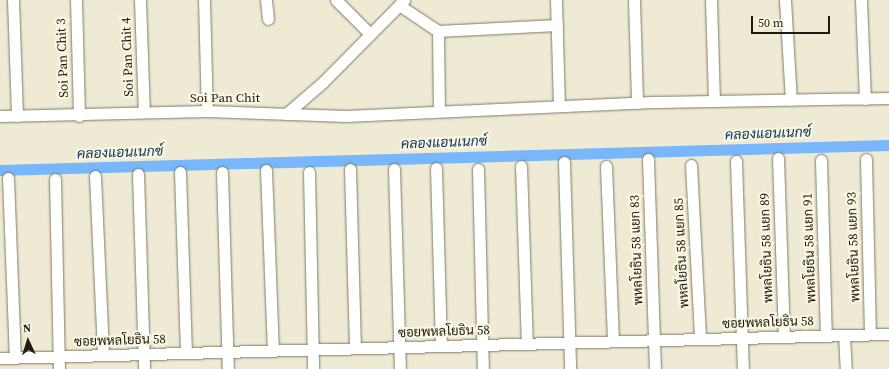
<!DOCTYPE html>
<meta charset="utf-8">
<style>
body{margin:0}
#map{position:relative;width:889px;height:369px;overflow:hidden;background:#efead4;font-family:"Source Serif 4",Sarabun,serif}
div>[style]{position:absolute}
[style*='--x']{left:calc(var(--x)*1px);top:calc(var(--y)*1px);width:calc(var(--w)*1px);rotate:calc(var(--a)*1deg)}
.canal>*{height:11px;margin:-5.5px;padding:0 5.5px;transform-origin:5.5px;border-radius:5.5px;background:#78b7fb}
.roads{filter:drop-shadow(0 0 1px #7e7a66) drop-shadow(0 0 1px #7e7a66)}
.minor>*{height:11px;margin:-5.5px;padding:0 5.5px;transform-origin:5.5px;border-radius:5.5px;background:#fff}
span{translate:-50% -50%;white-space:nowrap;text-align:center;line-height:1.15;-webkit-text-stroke:4px #fcf7e1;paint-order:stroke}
.street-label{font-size:13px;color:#1c1b13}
.water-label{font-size:14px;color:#0c3964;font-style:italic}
.north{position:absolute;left:8px;top:321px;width:40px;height:40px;-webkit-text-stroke:3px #fcf7e1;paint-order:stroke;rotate:356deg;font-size:11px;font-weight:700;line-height:16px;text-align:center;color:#1c1b13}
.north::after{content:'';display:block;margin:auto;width:14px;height:18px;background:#1c1b13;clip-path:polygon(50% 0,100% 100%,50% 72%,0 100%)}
.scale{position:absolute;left:751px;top:16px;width:79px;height:18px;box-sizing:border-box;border:2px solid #1c1b13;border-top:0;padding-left:5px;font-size:12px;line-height:14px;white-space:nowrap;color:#1c1b13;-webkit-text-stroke:3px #fcf7e1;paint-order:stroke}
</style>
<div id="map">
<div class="canal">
<i style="--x:0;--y:170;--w:889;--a:-1.61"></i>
</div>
<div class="roads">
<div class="minor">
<i style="--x:13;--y:0;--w:116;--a:88"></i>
<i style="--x:76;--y:0;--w:116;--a:88.5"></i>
<i style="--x:140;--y:0;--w:112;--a:88"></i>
<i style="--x:204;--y:0;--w:111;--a:88.5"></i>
<i style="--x:266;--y:0;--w:19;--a:84"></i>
<i style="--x:336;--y:0;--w:48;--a:45"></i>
<i style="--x:556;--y:0;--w:106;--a:88.4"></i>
<i style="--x:634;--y:0;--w:103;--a:88.3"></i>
<i style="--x:711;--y:0;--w:101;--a:88.3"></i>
<i style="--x:785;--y:0;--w:100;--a:86.6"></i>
<i style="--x:861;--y:0;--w:99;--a:87.7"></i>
<i style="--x:399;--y:5;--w:47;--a:33.7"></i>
<i style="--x:438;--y:31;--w:80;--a:89.3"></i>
<i style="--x:438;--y:31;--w:119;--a:-2.9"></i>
<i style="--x:286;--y:114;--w:48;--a:-40.7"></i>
<i style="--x:322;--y:83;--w:117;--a:-45.3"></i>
<i style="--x:0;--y:116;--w:207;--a:-1.4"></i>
<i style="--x:207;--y:111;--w:139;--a:2.1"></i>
<i style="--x:346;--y:116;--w:312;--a:-2.6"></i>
<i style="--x:658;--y:102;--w:231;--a:-1"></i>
<i style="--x:778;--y:158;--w:179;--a:88.1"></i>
<i style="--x:648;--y:159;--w:210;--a:88.1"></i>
<i style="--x:866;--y:159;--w:175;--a:88.7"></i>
<i style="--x:821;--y:160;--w:175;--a:88.4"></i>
<i style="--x:736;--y:161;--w:208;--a:88.1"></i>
<i style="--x:564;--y:162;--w:207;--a:88.3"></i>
<i style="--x:691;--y:165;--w:174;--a:87"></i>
<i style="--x:521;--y:166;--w:178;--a:88.1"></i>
<i style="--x:606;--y:166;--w:175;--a:87.7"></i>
<i style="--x:436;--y:168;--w:178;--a:88.4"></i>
<i style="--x:350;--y:169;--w:179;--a:88.4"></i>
<i style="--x:394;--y:169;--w:200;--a:88.3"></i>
<i style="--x:478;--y:169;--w:200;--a:88.6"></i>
<i style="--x:266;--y:170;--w:181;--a:87.8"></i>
<i style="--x:180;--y:172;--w:181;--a:88.1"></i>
<i style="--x:222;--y:172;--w:197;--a:88.3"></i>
<i style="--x:309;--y:172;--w:197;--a:88.8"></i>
<i style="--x:138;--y:174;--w:195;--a:88.2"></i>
<i style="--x:95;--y:176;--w:179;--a:87.4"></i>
<i style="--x:8;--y:178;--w:180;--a:87.8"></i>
<i style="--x:55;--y:179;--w:190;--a:88.8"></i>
<i style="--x:844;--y:335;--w:34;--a:87"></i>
<i style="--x:0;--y:358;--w:889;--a:-1.55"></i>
</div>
</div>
<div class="street-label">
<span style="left:128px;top:57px;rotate:-92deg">Soi Pan Chit 4</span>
<span style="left:63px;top:58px;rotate:-92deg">Soi Pan Chit 3</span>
<span style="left:225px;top:98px">Soi Pan Chit</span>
<span style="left:854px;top:247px;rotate:-92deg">พหลโยธิน 58 แยก 93</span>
<span style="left:767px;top:248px;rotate:-92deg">พหลโยธิน 58 แยก 89</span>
<span style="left:810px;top:248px;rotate:-92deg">พหลโยธิน 58 แยก 91</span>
<span style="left:637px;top:250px;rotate:-92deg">พหลโยธิน 58 แยก 83</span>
<span style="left:682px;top:253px;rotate:-93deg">พหลโยธิน 58 แยก 85</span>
<span style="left:768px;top:323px;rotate:-2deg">ซอยพหลโยธิน 58</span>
<span style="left:444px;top:332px;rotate:-2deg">ซอยพหลโยธิน 58</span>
<span style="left:120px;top:341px;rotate:-2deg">ซอยพหลโยธิน 58</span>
</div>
<div class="water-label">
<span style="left:768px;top:133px;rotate:-2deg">คลองแอนเนกซ์</span>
<span style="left:444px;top:142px;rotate:-2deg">คลองแอนเนกซ์</span>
<span style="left:120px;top:152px;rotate:-2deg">คลองแอนเนกซ์</span>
</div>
<div class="north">N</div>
<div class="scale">50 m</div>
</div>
